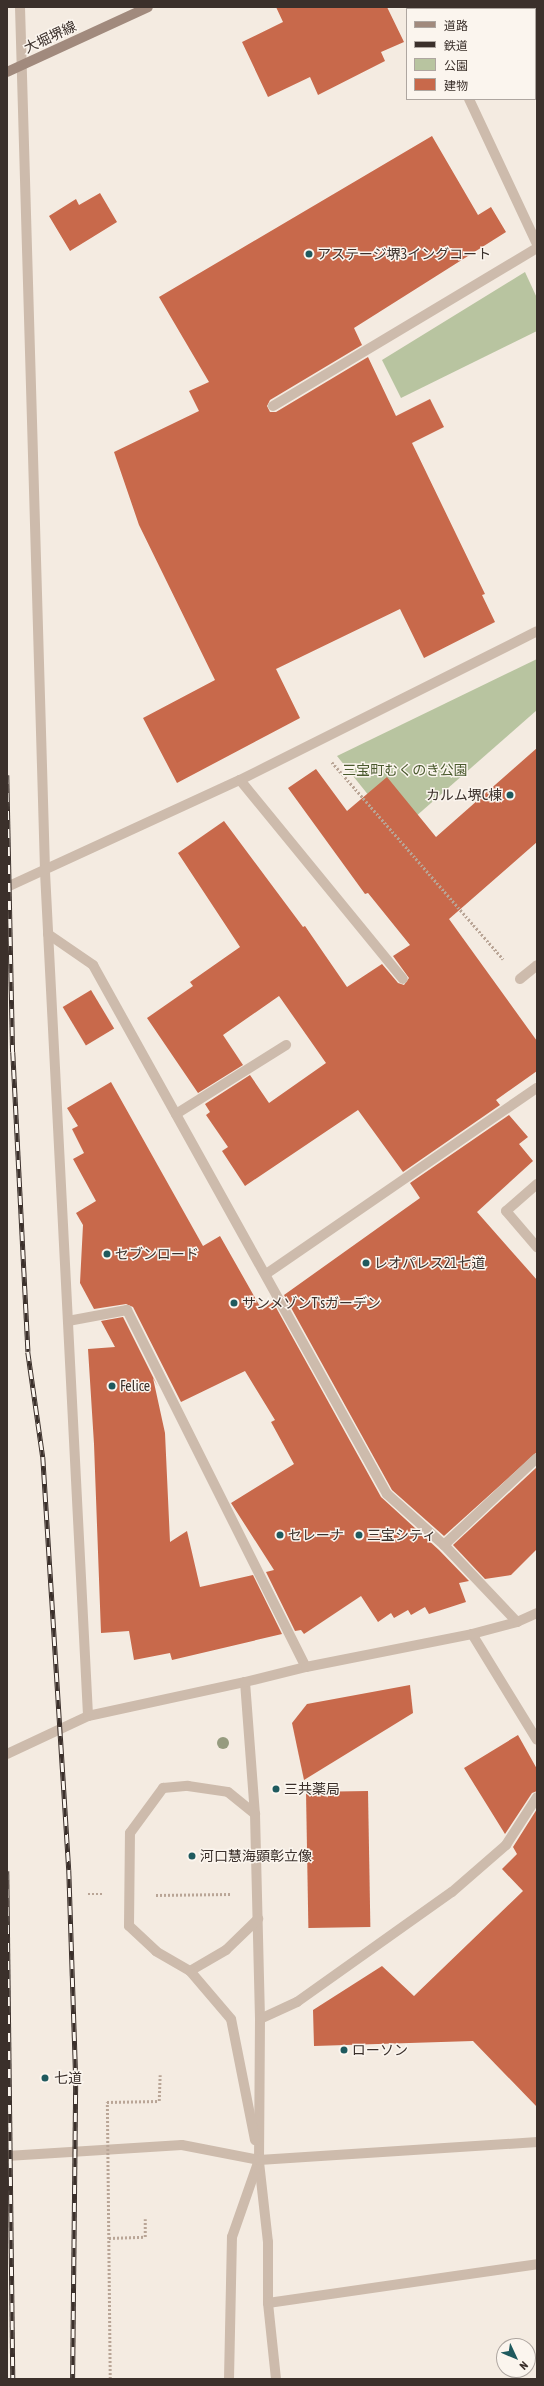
<!DOCTYPE html>
<meta charset="utf-8">
<style>
body{margin:0}
#map{position:relative;width:544px;height:2386px;overflow:hidden;background:#f4ebe1;font-family:"Asap Condensed","Noto Sans JP",sans-serif}
div>[style]{position:absolute}
[style*='--x']{left:calc(var(--x)*1px);top:calc(var(--y)*1px);width:calc(var(--w)*1px);rotate:calc(var(--a)*1deg)}
.green>*{inset:0;background:#b8c4a0}
.building>*{inset:0;background:#c8694b;transform-origin:0 0}
.path>*{height:2.5px;margin-top:-1.25px;transform-origin:0;background:repeating-linear-gradient(90deg,#b9a596 0 2px,transparent 0 4px)}
.service>*{height:10px;margin:-5px;padding:0 5px;transform-origin:5px;border-radius:5px;background:#cdbbac}
.minor>*{height:10px;margin:-5px;padding:0 5px;transform-origin:5px;border-radius:5px;background:#cdbbac}
.tertiary>*{height:10px;margin:-5px;padding:0 5px;transform-origin:5px;border-radius:5px;background:#cdbbac}
.secondary>*{height:10px;margin:-5px;padding:0 5px;transform-origin:5px;border-radius:5px;background:#a18a7d}
.rail>*{height:4.5px;margin-top:-2.25px;transform-origin:0;background:repeating-linear-gradient(90deg,#fbf5ee 0 9px,#3b302b 0 18px);box-sizing:border-box;border-block:1px solid #3b302b}
.path-bridge>*{height:2.5px;margin-top:-1.25px;transform-origin:0;background:repeating-linear-gradient(90deg,#b9a596 0 2px,transparent 0 4px)}
.trees>*{width:12px;height:12px;margin:-6px;border-radius:50%;background:#969b7f}
.dots>*{width:11px;height:11px;translate:-50% -50%;box-sizing:border-box;border:2px solid #fbf5ee;border-radius:50%}
span{translate:-50% -50%;white-space:nowrap;text-align:center;line-height:1.15;-webkit-text-stroke:3px #fbf5ee;paint-order:stroke}
.street-label{font-size:14px;color:#3b302b}
.poi-label{font-size:14px;color:#3b302b}
.left{translate:0 -50%;text-align:left}
.right{translate:-100% -50%;text-align:right}
.park-label{font-size:14px;color:#4a5a2e}
.frame{position:absolute;inset:0;border:8px solid #3b302b;pointer-events:none}
.legend{position:absolute;left:406px;top:8px;width:130px;height:92px;box-sizing:border-box;background:#fbf5ee;border:1px solid #aea6a0;margin:0;padding:5px 7px;list-style:none;font-size:12px;color:#3b302b}
.legend li{display:flex;align-items:center;gap:8px;height:20px}
.legend b{width:20px;border:1px solid #aea6a0}
.north{position:absolute;left:496px;top:2338px;width:40px;height:40px;box-sizing:border-box;background:#fbf5ee;border:1px solid #aea6a0;border-radius:50%;rotate:134deg;font-size:11px;font-weight:700;line-height:16px;text-align:center;color:#3b302b}
.north::after{content:'';display:block;margin:auto;width:14px;height:18px;background:#1f5a5e;clip-path:polygon(50% 0,100% 100%,50% 72%,0 100%)}
</style>
<div id="map">
<div class="green">
<i style="clip-path:polygon(525px 272px,537px 298px,537px 331px,401px 398px,382px 360px)"></i>
<i style="clip-path:polygon(537px 659px,537px 710px,398px 832px,337px 756px)"></i>
</div>
<div class="building">
<i style="clip-path:polygon(276px 7px,387px 7px,404px 42px,381px 52px,385px 61px,318px 95px,310px 77px,268px 97px,242px 42px,283px 22px)"></i>
<i style="clip-path:polygon(432px 136px,478px 215px,491px 207px,506px 232px,354px 328px,362px 345px,270px 400px,267px 406px,270px 412px,276px 412px,368px 357px,396px 416px,430px 399px,444px 427px,412px 443px,485px 594px,482px 595px,495px 622px,424px 658px,400px 609px,276px 669px,300px 718px,177px 783px,143px 718px,215px 680px,139px 525px,114px 452px,199px 411px,189px 391px,209px 382px,159px 297px)"></i>
<i style="clip-path:polygon(100px 193px,117px 222px,70px 251px,49px 216px,76px 199px,79px 205px)"></i>
<i style="clip-path:polygon(537px 748px,537px 842px,449px 919px,537px 1041px,537px 1071px,496px 1100px,500px 1105px,403px 1172px,358px 1110px,245px 1186px,222px 1151px,228px 1147px,206px 1115px,210px 1112px,205px 1104px,250px 1075px,269px 1103px,326px 1063px,279px 996px,223px 1035px,243px 1065px,198px 1093px,147px 1018px,193px 986px,190px 982px,240px 947px,178px 853px,224px 821px,303px 927px,305px 926px,347px 987px,382px 964px,398px 983px,404px 985px,409px 978px,393px 956px,410px 945px,368px 893px,365px 894px,288px 788px,316px 769px,347px 811px,387px 777px,436px 837px)"></i>
<i style="left:91px;top:990px;width:45px;height:33px;rotate:59deg"></i>
<i style="clip-path:polygon(111px 1082px,203px 1246px,220px 1236px,262px 1310px,273px 1302px,381px 1497px,439px 1550px,469px 1581px,459px 1583px,466px 1602px,429px 1614px,425px 1607px,411px 1615px,408px 1610px,394px 1618px,391px 1613px,378px 1622px,361px 1596px,304px 1634px,301px 1630px,295px 1631px,266px 1572px,274px 1570px,231px 1503px,294px 1464px,271px 1422px,275px 1420px,245px 1371px,181px 1402px,133px 1307px,126px 1304px,94px 1309px,80px 1283px,83px 1225px,76px 1213px,96px 1201px,73px 1159px,84px 1153px,72px 1129px,78px 1126px,67px 1108px)"></i>
<i style="clip-path:polygon(509px 1115px,528px 1137px,519px 1144px,533px 1161px,477px 1212px,537px 1280px,537px 1452px,444px 1536px,392px 1490px,284px 1295px,420px 1198px,410px 1183px)"></i>
<i style="clip-path:polygon(123px 1317px,158px 1387px,153px 1378px,165px 1433px,170px 1542px,187px 1531px,200px 1587px,253px 1575px,282px 1634px,172px 1660px,170px 1653px,134px 1660px,129px 1631px,101px 1633px,94px 1444px,88px 1349px,115px 1347px,101px 1321px)"></i>
<i style="clip-path:polygon(537px 1467px,537px 1549px,511px 1575px,485px 1579px,453px 1545px)"></i>
<i style="clip-path:polygon(410px 1685px,413px 1713px,304px 1780px,292px 1723px,307px 1704px)"></i>
<i style="clip-path:polygon(518px 1735px,537px 1769px,537px 1791px,532px 1793px,505px 1834px,464px 1768px)"></i>
<i style="left:368px;top:1791px;width:136px;height:62px;rotate:89deg"></i>
<i style="clip-path:polygon(537px 1809px,537px 2107px,473px 2041px,314px 2046px,313px 2010px,382px 1966px,414px 1996px,523px 1891px,502px 1869px,517px 1854px,513px 1847px)"></i>
</div>
<div class="path">
<i style="--x:332;--y:762;--w:261;--a:49"></i>
<i style="--x:88;--y:1894;--w:15;--a:0"></i>
<i style="--x:156;--y:1895;--w:75;--a:-0.8"></i>
<i style="--x:109;--y:2238;--w:36;--a:-2"></i>
<i style="--x:145;--y:2237;--w:18;--a:-90"></i>
</div>
<div class="service">
<i style="--x:273;--y:406;--w:308;--a:-30.9"></i>
<i style="--x:520;--y:979;--w:22;--a:-39"></i>
<i style="--x:176;--y:1114;--w:130;--a:-32.1"></i>
<i style="--x:266;--y:1274;--w:329;--a:-34.5"></i>
<i style="--x:472;--y:1634;--w:124;--a:58.5"></i>
<i style="--x:259;--y:2162;--w:81;--a:83.6"></i>
<i style="--x:268;--y:2242;--w:61;--a:90"></i>
<i style="--x:268;--y:2303;--w:76;--a:84"></i>
<i style="--x:268;--y:2303;--w:272;--a:-8.2"></i>
<i style="--x:229;--y:2379;--w:142;--a:-88.8"></i>
<i style="--x:232;--y:2237;--w:82;--a:-70.7"></i>
</div>
<div class="minor">
<i style="--x:20;--y:7;--w:865;--a:88.34"></i>
<i style="--x:45;--y:872;--w:845;--a:87.08"></i>
<i style="--x:427;--y:7;--w:2;--a:63"></i>
<i style="--x:469;--y:99;--w:160;--a:64.9"></i>
<i style="--x:240;--y:780;--w:257;--a:50.7"></i>
<i style="--x:7;--y:887;--w:256;--a:-24.7"></i>
<i style="--x:240;--y:780;--w:332;--a:-26.6"></i>
<i style="--x:48;--y:934;--w:55;--a:34.6"></i>
<i style="--x:93;--y:965;--w:605;--a:60.94"></i>
<i style="--x:387;--y:1494;--w:76;--a:41.8"></i>
<i style="--x:444;--y:1545;--w:106;--a:46.5"></i>
<i style="--x:537;--y:1184;--w:41;--a:138.9"></i>
<i style="--x:506;--y:1211;--w:48;--a:49.3"></i>
<i style="--x:68;--y:1321;--w:60;--a:-10.6"></i>
<i style="--x:127;--y:1310;--w:399;--a:63.4"></i>
<i style="--x:444;--y:1545;--w:127;--a:-43.1"></i>
<i style="--x:7;--y:1754;--w:89;--a:-25.1"></i>
<i style="--x:88;--y:1716;--w:161;--a:-12.2"></i>
<i style="--x:245;--y:1682;--w:132;--a:85.7"></i>
<i style="--x:255;--y:1814;--w:205;--a:88.6"></i>
<i style="--x:260;--y:2019;--w:141;--a:90.4"></i>
<i style="--x:190;--y:1971;--w:42;--a:-30.3"></i>
<i style="--x:226;--y:1950;--w:45;--a:-44.1"></i>
<i style="--x:260;--y:2019;--w:41;--a:-24.7"></i>
<i style="--x:297;--y:2002;--w:190;--a:-35.4"></i>
<i style="--x:452;--y:1892;--w:72;--a:-41"></i>
<i style="--x:506;--y:1845;--w:57;--a:-57.1"></i>
<i style="--x:255;--y:2140;--w:123;--a:-101.2"></i>
<i style="--x:231;--y:2019;--w:63;--a:-130.5"></i>
<i style="--x:190;--y:1971;--w:39;--a:-150"></i>
<i style="--x:156;--y:1951;--w:37;--a:-137"></i>
<i style="--x:129;--y:1926;--w:93;--a:-89.4"></i>
<i style="--x:130;--y:1833;--w:56;--a:-53.7"></i>
<i style="--x:163;--y:1788;--w:25;--a:-5"></i>
<i style="--x:188;--y:1786;--w:40;--a:8.5"></i>
<i style="--x:228;--y:1792;--w:35;--a:39"></i>
</div>
<div class="tertiary">
<i style="--x:245;--y:1682;--w:63;--a:-13.8"></i>
<i style="--x:306;--y:1667;--w:169;--a:-11.2"></i>
<i style="--x:472;--y:1634;--w:47;--a:-14.9"></i>
<i style="--x:517;--y:1622;--w:22;--a:-24"></i>
<i style="--x:7;--y:2156;--w:175;--a:-3.6"></i>
<i style="--x:182;--y:2145;--w:78;--a:11"></i>
<i style="--x:259;--y:2160;--w:279;--a:-3.7"></i>
</div>
<div class="secondary">
<i style="--x:7;--y:72;--w:155;--a:-24.7"></i>
</div>
<div class="rail">
<i style="--x:7;--y:775;--w:277;--a:88.8"></i>
<i style="--x:13;--y:1052;--w:300;--a:87.1"></i>
<i style="--x:28;--y:1352;--w:106;--a:81.9"></i>
<i style="--x:43;--y:1457;--w:414;--a:86.4"></i>
<i style="--x:69;--y:1870;--w:207;--a:88.1"></i>
<i style="--x:76;--y:2077;--w:302;--a:90.6"></i>
<i style="--x:7;--y:1871;--w:508;--a:89.32"></i>
</div>
<div class="path-bridge">
<i style="--x:110;--y:2379;--w:277;--a:-90.6"></i>
<i style="--x:107;--y:2102;--w:52;--a:-1.1"></i>
<i style="--x:159;--y:2101;--w:26;--a:-88"></i>
</div>
<div class="trees">
<i style="left:223px;top:1743px"></i>
</div>
<div class="dots">
<i style="left:309px;top:254px;background:#1f5a5e"></i>
<i style="left:510px;top:795px;background:#1f5a5e"></i>
<i style="left:107px;top:1254px;background:#1f5a5e"></i>
<i style="left:366px;top:1263px;background:#1f5a5e"></i>
<i style="left:234px;top:1303px;background:#1f5a5e"></i>
<i style="left:112px;top:1386px;background:#1f5a5e"></i>
<i style="left:280px;top:1535px;background:#1f5a5e"></i>
<i style="left:359px;top:1535px;background:#1f5a5e"></i>
<i style="left:276px;top:1789px;background:#1f5a5e"></i>
<i style="left:192px;top:1856px;background:#1f5a5e"></i>
<i style="left:344px;top:2050px;background:#1f5a5e"></i>
<i style="left:45px;top:2078px;background:#1f5a5e"></i>
</div>
<div class="street-label">
<span style="left:50px;top:37px;rotate:-25deg">大堀堺線</span>
</div>
<div class="poi-label">
<span class="left" style="left:317px;top:254px">アステージ堺3イングコート</span>
<span class="right" style="left:502px;top:795px">カルム堺C棟</span>
<span class="left" style="left:115px;top:1254px">セブンロード</span>
<span class="left" style="left:374px;top:1263px">レオパレス21七道</span>
<span class="left" style="left:242px;top:1303px">サンメゾンT'sガーデン</span>
<span class="left" style="left:120px;top:1386px">Felice</span>
<span class="left" style="left:288px;top:1535px">セレーナ</span>
<span class="left" style="left:367px;top:1535px">三宝シティ</span>
<span class="left" style="left:284px;top:1789px">三共薬局</span>
<span class="left" style="left:200px;top:1856px">河口慧海顕彰立像</span>
<span class="left" style="left:352px;top:2050px">ローソン</span>
<span class="left" style="left:54px;top:2078px">七道</span>
</div>
<div class="park-label">
<span style="left:405px;top:770px">三宝町むくのき公園</span>
</div>
<div class="frame"></div>
<ul class="legend">
<li><b style="height:5px;background:#a18a7d"></b>道路</li>
<li><b style="height:5px;background:#3b302b"></b>鉄道</li>
<li><b style="height:11px;background:#b8c4a0"></b>公園</li>
<li><b style="height:11px;background:#c8694b"></b>建物</li>
</ul>
<div class="north">N</div>
</div>
